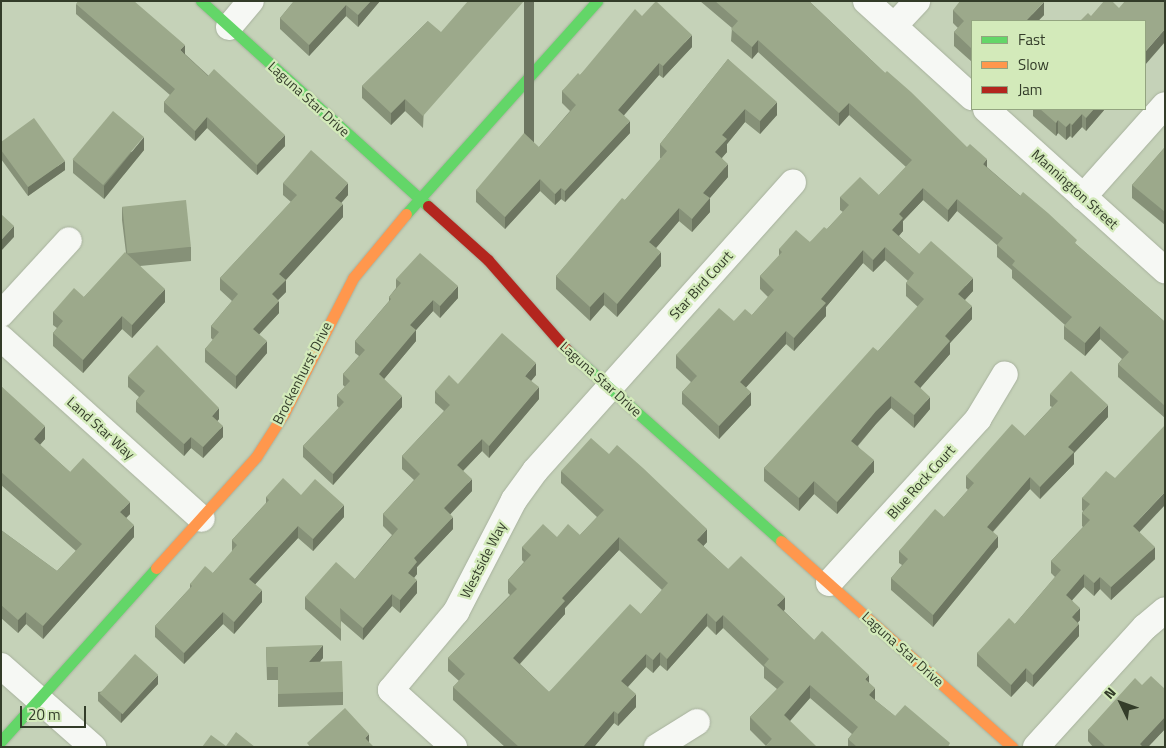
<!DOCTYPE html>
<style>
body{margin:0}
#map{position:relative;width:1166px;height:748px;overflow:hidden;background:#c5d2b8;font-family:"Titillium Web",sans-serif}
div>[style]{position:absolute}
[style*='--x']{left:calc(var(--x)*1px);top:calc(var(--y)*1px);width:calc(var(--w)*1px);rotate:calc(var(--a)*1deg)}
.roads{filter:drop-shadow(0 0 1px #a7b19d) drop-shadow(0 0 1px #a7b19d)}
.street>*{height:26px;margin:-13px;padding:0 13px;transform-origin:13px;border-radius:13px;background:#f6f8f4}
.fast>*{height:11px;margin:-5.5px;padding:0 5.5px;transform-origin:5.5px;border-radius:5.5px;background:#63d668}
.slow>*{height:11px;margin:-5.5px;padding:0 5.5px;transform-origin:5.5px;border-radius:5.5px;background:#ff974d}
.jam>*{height:11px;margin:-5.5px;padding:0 5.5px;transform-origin:5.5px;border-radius:5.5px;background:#b3261e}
.wall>*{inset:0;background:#869178}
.shaded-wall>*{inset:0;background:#6d7661;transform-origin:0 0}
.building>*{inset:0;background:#9ca98b;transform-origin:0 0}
span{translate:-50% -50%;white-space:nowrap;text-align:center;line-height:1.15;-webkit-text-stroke:4.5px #d3eaba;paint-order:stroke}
.street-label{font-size:14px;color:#333c29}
.frame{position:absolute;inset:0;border:2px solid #333c29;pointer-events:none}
.legend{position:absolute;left:971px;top:20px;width:175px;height:90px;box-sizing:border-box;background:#d3eaba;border:1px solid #93a480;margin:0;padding:6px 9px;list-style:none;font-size:15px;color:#333c29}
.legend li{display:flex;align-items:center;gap:10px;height:25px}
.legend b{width:25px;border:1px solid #93a480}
.north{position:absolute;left:1096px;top:678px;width:50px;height:50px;-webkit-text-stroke:4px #d3eaba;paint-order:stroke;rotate:312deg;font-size:14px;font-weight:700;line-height:20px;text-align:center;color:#333c29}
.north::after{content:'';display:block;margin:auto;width:18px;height:22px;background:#333c29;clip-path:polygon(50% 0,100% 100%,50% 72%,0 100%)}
.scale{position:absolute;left:20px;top:706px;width:66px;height:22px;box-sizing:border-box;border:2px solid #333c29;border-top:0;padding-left:6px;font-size:15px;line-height:18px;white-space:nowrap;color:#333c29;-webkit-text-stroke:4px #d3eaba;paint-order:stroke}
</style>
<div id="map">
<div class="roads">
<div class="street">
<i style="--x:866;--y:1;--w:143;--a:42.2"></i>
<i style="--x:894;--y:26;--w:34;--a:-47"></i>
<i style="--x:229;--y:27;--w:34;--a:-50"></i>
<i style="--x:986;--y:109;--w:241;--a:42"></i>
<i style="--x:1083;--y:197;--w:123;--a:-48.3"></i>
<i style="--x:1;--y:314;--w:100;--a:-47.4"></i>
<i style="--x:1;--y:338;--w:270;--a:42"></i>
<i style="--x:829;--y:583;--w:222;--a:-47.7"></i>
<i style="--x:978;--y:419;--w:52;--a:-59"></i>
<i style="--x:1;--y:666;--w:123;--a:41.4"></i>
<i style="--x:454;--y:747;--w:85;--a:-137.9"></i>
<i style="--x:391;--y:690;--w:102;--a:-50.2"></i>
<i style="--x:456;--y:612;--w:126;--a:-62.6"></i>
<i style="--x:514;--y:500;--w:36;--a:-54"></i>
<i style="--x:535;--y:471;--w:387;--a:-48.2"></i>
<i style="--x:657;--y:747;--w:47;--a:-32"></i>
<i style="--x:1036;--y:747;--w:162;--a:-47.8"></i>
<i style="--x:1145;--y:627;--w:26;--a:-40"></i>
</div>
<div class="fast">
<i style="--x:201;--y:1;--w:306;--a:42.1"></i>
<i style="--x:406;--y:214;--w:286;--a:-48.1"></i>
<i style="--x:567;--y:350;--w:287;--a:41.7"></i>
<i style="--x:1;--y:741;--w:232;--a:-48.1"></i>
</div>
<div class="slow">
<i style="--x:781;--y:541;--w:310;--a:41.7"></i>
<i style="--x:156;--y:568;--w:149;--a:-48"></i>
<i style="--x:256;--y:457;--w:52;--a:-57.5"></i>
<i style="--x:284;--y:413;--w:152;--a:-62.9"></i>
<i style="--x:353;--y:278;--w:83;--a:-50.4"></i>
</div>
<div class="jam">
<i style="--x:428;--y:206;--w:81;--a:42"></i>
<i style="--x:488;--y:260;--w:120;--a:48.7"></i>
</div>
</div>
<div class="wall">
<i style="clip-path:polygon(294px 1px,380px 1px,358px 27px,346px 16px,309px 56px,280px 29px,280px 18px)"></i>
<i style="clip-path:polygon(700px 1px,809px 1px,885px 73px,987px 167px,1077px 245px,1165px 322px,1165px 418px,1118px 377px,1118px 364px,1122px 359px,1100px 339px,1085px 356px,1064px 339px,1064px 326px,1065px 325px,1012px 278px,1012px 270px,997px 257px,997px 245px,957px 211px,948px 222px,923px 200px,903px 221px,903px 231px,899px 236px,919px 254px,973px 291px,965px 300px,972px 319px,950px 343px,950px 354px,920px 388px,930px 409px,914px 428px,891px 408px,876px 424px,858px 446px,874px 472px,837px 514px,814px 494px,799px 511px,764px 481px,764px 468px,878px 351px,918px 307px,906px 296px,906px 283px,908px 281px,885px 260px,873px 272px,863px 263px,826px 307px,826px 316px,794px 351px,786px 344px,746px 387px,751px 405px,719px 439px,682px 404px,682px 392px,691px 382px,676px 368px,676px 355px,734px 321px,752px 315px,768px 297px,760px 289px,760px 276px,779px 256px,779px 249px,810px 242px,827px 229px,843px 212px,840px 210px,840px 197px,879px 195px,906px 167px,849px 115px,839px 126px,758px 52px,752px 59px,731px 41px,732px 28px)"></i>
<i style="clip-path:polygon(76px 4px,185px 54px,285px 146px,257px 175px,207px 128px,195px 141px,164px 112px,164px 102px,170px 95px,76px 14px)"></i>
<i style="clip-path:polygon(953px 10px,1044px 15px,1038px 21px,972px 21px,972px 62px,954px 46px,954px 32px,958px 28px,953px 23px)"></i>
<i style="clip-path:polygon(642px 16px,692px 47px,663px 78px,659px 75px,624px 115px,630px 133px,565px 202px,561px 199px,555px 205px,540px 191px,505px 229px,476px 202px,476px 190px,539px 147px,570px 111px,562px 103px,562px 91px,580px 75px)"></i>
<i style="clip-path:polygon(428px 21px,423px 128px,405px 111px,391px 125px,362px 98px,362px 86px)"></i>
<i style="clip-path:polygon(728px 59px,777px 115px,760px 134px,745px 122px,727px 144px,727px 152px,722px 158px,728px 177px,710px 198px,710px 212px,692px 232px,679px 221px,656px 248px,661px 266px,617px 317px,604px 305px,590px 321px,556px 289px,556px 276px,625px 200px,661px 159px,660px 158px,660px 144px)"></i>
<i style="clip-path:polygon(1033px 109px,1105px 109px,1086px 131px,1082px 127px,1072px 138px,1070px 136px,1066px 140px,1058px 133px,1056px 136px,1033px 116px)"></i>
<i style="clip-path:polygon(1px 142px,65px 170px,28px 196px,1px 159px)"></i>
<i style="clip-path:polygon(1165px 147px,1165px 225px,1132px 198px,1132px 185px)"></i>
<i style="clip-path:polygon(144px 150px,104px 199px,73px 173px,73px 160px)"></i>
<i style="clip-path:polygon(283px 183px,348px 195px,341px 203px,343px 217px,286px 280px,286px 292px,278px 300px,279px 313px,259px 334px,267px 353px,236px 389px,205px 362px,205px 349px,213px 340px,211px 338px,211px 326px,232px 301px,220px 290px,220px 278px,291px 202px,283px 195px)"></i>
<i style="clip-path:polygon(122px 207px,191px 247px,191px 261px,140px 266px,165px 302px,132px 338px,122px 329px,83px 373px,53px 346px,53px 333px,57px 328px,53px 325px,53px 312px,84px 297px,126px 253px,122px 220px)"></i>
<i style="clip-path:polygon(396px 279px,458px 298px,440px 318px,433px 311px,416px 330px,416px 341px,384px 379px,402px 407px,333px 485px,303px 457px,303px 446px,339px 408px,337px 406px,337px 395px,345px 387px,343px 385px,343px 374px,359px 356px,355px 353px,355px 341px,389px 301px,389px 297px,396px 288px)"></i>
<i style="clip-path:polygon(536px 375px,531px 381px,539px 399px,489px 458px,482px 451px,463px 471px,472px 491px,450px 514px,453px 529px,417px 567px,417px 574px,414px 578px,417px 593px,400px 613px,392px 606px,363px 640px,341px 621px,341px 641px,305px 609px,305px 597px,355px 579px,392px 535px,383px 526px,383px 514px,414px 480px,402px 469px,402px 456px,444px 411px,435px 403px,435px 391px,458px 384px)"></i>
<i style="clip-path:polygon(128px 376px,219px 419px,217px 421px,223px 437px,203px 458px,191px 448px,184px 456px,136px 412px,136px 401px,139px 397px,128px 387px)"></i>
<i style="clip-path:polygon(1px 386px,45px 439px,40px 445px,70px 472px,130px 514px,126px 518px,134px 537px,43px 639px,26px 624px,18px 633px,1px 618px,1px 530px,57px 571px,76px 551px,1px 485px)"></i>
<i style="clip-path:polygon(1050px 394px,1108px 417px,1074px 453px,1074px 464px,1040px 499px,1030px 489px,993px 532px,998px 547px,933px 627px,891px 590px,891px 578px,902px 565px,899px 563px,899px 551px,944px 517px,968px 490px,966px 488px,966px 476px,1025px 436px,1052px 407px,1050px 406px)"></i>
<i style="clip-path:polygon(evenodd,561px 471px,707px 542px,703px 546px,728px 569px,785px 609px,784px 611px,814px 640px,869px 683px,875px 700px,895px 716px,950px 747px,848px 747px,848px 739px,852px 734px,810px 698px,766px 746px,750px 730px,750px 717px,777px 689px,764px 678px,764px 667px,723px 628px,716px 635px,707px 626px,667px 671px,660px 665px,653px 673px,646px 667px,628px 687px,636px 707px,618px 726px,614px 723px,594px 747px,505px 747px,453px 700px,453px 687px,459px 681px,448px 671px,448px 658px,510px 595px,508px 593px,508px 580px,524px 562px,522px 560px,522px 547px,557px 537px,580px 535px,597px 517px,561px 483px,561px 471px,619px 550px,662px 590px,641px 614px,549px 692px,520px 664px,565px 614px,565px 608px,619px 550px)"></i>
<i style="clip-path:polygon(1115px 478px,1139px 532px,1155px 559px,1111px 600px,1100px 589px,1094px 596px,1084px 587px,1072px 600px,1080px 620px,1078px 622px,1079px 636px,1033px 687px,1026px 681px,1011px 697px,977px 666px,977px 653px,1015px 624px,1055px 577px,1051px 573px,1051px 561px,1083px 527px,1082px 526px,1082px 513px,1083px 511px,1082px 510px,1082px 498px)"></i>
<i style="clip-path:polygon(301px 495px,344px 517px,313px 551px,298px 538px,255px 584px,262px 602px,234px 634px,223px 624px,184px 664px,155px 637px,155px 626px,190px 588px,190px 584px,213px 573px,232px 552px,232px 540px,266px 503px,266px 497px)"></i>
<i style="clip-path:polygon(266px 647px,323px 658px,320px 661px,343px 692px,343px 705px,278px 707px,278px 680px,267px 680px)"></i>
<i style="clip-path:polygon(158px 684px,121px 723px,98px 701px,98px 692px)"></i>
<i style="clip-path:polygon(1142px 685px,1165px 689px,1165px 729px,1148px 747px,1093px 747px,1088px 741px,1088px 730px)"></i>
</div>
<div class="shaded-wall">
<i style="clip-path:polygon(371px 1px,380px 1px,358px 27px,358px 15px)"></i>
<i style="left:524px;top:1px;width:10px;height:153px"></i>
<i style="clip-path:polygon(1044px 2px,1044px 15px,1038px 21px,1026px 21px)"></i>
<i style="clip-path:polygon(346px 5px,346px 16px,309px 56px,309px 45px)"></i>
<i style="clip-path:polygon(1165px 29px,1165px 42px,1145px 65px,1145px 52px)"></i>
<i style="clip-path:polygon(692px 35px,692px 47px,663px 78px,663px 66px)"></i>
<i style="clip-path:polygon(758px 40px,758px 52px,752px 59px,752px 47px)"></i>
<i style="clip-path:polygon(185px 45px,185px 55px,180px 50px)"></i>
<i style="clip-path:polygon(659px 63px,659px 75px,618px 122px,618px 110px)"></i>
<i style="clip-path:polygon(405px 99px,405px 111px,391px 125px,391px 113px)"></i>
<i style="clip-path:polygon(777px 102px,777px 115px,760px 134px,760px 121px)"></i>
<i style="clip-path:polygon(849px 103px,849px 115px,839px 126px,839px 113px)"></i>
<i style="clip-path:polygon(745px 109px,745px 122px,727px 144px,727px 152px,715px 165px,715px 152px,722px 135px)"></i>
<i style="clip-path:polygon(1094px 109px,1105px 109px,1086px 131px,1086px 118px)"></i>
<i style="clip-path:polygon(1082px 114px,1082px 127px,1072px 138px,1072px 125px)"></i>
<i style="clip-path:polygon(207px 117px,207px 128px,195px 141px,195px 131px)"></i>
<i style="clip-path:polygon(1058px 120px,1058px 133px,1056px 136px,1056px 123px)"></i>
<i style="clip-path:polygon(630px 121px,630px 133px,565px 202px,565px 191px)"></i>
<i style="clip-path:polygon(1070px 123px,1070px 136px,1066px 140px,1066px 127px)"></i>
<i style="clip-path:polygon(285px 135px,285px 146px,257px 175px,257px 165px)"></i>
<i style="clip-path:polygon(144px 137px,144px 150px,104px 199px,104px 186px)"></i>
<i style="clip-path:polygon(987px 159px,987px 172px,983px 164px)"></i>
<i style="clip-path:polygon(65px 161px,65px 170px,28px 196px,28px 187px)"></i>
<i style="clip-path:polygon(728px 164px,728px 177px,708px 200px,710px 198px,710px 212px,692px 232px,692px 219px,703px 193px)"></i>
<i style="clip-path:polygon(540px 179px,540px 191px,505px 229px,505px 217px)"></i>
<i style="clip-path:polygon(348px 183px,348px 195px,335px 210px,335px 198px)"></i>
<i style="clip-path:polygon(561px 188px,561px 199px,555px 205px,555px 194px)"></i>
<i style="clip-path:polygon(923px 188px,923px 200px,903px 221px,903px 231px,892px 243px,892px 230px,899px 214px)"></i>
<i style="clip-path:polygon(957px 199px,957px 211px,948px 222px,948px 210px)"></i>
<i style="clip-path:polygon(343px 204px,343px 217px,282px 284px,286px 280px,286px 292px,272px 306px,272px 294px,279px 274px)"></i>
<i style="clip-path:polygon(679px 208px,679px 221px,649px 256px,649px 242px)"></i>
<i style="clip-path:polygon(14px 226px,14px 237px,1px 251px,1px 240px)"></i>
<i style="clip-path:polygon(885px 247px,885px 260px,873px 272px,873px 260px)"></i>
<i style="clip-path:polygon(863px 250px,863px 263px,826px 307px,826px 316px,794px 351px,794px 338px,821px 299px)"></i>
<i style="clip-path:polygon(661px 252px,661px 266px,617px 317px,617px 304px)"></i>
<i style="clip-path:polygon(973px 278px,973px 291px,958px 307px,958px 294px)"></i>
<i style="clip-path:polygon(458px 286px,458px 298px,440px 318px,440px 306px)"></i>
<i style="clip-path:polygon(165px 289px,165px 302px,132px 338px,132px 325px)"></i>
<i style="clip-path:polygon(604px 292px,604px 305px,590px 321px,590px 307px)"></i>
<i style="clip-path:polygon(433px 300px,433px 311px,416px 330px,416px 341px,379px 385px,379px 374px,410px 325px)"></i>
<i style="clip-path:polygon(279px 301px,279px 313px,253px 341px,253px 329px)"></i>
<i style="clip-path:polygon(972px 306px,972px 319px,950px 343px,950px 354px,914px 395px,914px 382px,945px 336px)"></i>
<i style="clip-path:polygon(122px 316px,122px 329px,83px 373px,83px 360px)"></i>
<i style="clip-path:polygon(1100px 326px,1100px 339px,1085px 356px,1085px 343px)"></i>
<i style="clip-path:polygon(786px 331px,786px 344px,740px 394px,740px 382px)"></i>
<i style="clip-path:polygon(267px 341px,267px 353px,236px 389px,236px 376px)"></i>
<i style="clip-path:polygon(536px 363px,536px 375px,525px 388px,525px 376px)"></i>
<i style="clip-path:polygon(539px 387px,539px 399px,489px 458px,489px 446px)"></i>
<i style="clip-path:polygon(751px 392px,751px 405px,719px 439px,719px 426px)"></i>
<i style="clip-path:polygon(402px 396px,402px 407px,333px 485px,333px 474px)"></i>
<i style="clip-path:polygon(891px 396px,891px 408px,876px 424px,851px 453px,851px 441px,876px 411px)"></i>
<i style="clip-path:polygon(930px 397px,930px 409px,914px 428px,914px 415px)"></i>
<i style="clip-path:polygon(1108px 405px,1108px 417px,1074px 453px,1074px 464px,1040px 499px,1040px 487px,1068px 447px)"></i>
<i style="clip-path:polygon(219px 408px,219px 419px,212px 427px,212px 416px)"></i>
<i style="clip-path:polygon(45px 426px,45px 439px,34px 451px,34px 439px)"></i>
<i style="clip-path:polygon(223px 426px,223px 437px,203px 458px,203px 447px)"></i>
<i style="clip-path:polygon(191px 437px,191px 448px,184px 456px,184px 444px)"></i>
<i style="clip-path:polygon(482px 439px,482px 451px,457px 477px,457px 465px)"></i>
<i style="clip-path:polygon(874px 460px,874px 472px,837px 514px,837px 502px)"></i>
<i style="clip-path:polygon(1030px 477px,1030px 489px,987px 538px,987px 527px)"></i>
<i style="clip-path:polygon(472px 479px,472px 491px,444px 521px,444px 508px)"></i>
<i style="clip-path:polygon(814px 481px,814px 494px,799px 511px,799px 498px)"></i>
<i style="clip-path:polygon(1165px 492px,1165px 505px,1133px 539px,1133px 526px)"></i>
<i style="clip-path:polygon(130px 502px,130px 514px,120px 524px,120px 512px)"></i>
<i style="clip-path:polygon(344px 505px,344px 517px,313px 551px,313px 539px)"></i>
<i style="clip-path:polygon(453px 517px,453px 529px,417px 567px,417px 574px,408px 585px,408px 573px,414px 558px)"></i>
<i style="clip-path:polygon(134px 525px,134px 537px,43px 639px,43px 626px)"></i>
<i style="clip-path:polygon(298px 526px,298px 538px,249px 591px,249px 579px)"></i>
<i style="clip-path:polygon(707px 529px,707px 542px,697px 553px,697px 540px)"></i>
<i style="clip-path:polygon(998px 536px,998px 547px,933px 627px,933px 615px)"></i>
<i style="clip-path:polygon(619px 537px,619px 550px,565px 608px,565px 614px,513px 671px,513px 658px,562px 598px)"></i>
<i style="clip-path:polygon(1155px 547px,1155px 559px,1111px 600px,1111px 587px)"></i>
<i style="clip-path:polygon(1084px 574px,1084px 587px,1066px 607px,1066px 595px)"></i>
<i style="clip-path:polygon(1100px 577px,1100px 589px,1094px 596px,1094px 583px)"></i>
<i style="clip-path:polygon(417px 580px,417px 593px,400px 613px,400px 600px)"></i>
<i style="clip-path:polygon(262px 590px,262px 602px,234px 634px,234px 622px)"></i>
<i style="clip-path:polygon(392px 594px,392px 606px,363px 640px,363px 628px)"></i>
<i style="clip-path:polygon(785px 597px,785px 609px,777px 618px,777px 605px)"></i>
<i style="clip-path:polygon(1080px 608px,1080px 620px,1072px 630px,1072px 617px)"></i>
<i style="clip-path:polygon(26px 612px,26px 624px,18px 633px,18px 620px)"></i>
<i style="clip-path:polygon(223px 612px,223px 624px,184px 664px,184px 653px)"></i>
<i style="clip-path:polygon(707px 613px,707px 626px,667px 671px,667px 659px)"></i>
<i style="clip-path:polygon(723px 615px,723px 628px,716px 635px,716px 622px)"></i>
<i style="clip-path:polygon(1079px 624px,1079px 636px,1033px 687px,1033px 675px)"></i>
<i style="clip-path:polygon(323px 645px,323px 658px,309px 675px,309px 662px)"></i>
<i style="clip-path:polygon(660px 652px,660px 665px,653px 673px,653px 660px)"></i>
<i style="clip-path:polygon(646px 654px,646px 667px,621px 694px,621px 681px)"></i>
<i style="clip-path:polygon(1026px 668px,1026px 681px,1011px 697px,1011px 685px)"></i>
<i style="clip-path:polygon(158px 675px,158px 684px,121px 723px,121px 714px)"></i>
<i style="clip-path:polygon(869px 675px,869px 688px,865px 679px)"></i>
<i style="clip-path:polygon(810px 685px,810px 698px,784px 728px,784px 715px)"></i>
<i style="clip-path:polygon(875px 688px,875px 701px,869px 695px)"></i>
<i style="clip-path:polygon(636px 694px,636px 707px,618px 726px,618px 714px)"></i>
<i style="clip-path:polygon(614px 711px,614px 723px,594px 747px,583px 747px)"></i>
<i style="clip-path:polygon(1165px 717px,1165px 729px,1148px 747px,1140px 747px,1140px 744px)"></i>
<i style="clip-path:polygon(369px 734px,369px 744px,365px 738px)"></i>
</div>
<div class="building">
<i style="clip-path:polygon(78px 1px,134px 1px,185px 45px,180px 50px,208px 76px,214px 69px,285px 135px,257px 165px,207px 117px,195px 131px,164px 102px,175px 89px,76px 4px)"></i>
<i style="clip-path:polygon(294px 1px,371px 1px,358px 15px,346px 5px,309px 45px,280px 18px)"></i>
<i style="clip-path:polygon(468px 1px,524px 1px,423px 116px,405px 99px,391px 113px,362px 86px,428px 21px,441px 32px)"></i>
<i style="clip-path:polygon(656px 1px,692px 35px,663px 66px,659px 63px,618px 110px,630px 121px,565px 191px,561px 188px,555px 194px,540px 179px,505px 217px,476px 190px,524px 133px,539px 147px,576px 105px,562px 91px,578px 73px,580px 75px,635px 9px,642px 16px)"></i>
<i style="clip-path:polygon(715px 1px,809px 1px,885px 73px,887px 71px,911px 92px,967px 147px,970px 144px,987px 159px,983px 164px,1020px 196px,1023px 192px,1048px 213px,1077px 240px,1075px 243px,1165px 322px,1165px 406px,1118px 364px,1129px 352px,1100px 326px,1085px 343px,1064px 326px,1072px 317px,1012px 265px,1015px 261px,997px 245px,1003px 238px,957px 199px,948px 210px,923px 188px,899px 214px,903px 218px,892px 230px,919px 254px,931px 241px,973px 278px,958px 294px,972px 306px,945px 336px,950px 341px,914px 382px,930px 397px,914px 415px,891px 396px,876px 411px,851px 441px,874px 460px,837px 502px,814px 481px,799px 498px,764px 468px,873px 347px,878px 351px,924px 299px,906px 283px,914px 273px,885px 247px,873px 260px,863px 250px,821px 299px,826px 303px,794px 338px,786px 331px,740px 382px,751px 392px,719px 426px,682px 392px,697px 376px,676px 355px,719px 308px,734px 321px,745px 309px,752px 315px,774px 290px,760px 276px,782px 252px,779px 249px,796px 230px,810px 242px,824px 227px,827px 229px,849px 205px,840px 197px,860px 177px,879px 195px,912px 160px,849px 103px,839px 113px,758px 40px,752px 47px,731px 29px,738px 21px)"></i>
<i style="clip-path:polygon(960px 1px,1044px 1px,1044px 2px,1026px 21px,972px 21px,972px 49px,954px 32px,964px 21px,953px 10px)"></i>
<i style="clip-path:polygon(1104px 1px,1112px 1px,1119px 8px,1125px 1px,1165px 1px,1165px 29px,1145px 52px,1145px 21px,1080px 21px,1088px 13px,1091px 16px)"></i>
<i style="clip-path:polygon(728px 59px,777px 102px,760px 121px,745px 109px,722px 135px,727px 139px,715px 152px,728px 164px,703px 193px,710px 198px,692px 219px,679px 208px,649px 242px,661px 252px,617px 304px,604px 292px,590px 307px,556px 276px,622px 198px,625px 200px,667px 151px,660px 144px)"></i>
<i style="clip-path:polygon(1040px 109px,1094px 109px,1086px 118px,1082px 114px,1072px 125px,1070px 123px,1066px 127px,1058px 120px,1056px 123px)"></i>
<i style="left:113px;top:111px;width:40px;height:63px;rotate:40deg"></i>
<i style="clip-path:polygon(34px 118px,65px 161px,28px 187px,1px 150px,1px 142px)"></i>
<i style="clip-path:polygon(1165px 147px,1165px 212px,1132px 185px)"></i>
<i style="clip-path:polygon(311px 150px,348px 183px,335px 198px,343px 204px,279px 274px,286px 280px,272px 294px,279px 301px,253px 329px,267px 341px,236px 376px,205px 349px,219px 332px,211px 326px,238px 294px,220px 278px,297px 195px,283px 183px)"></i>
<i style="left:186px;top:200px;width:47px;height:64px;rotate:84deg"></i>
<i style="clip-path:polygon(1px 214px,14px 226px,1px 240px)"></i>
<i style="clip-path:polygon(125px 252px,165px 289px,132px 325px,122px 316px,83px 360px,53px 333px,63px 321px,53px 312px,74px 288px,84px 297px)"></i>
<i style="clip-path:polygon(420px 253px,458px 286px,440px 306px,433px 300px,410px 325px,416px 330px,379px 374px,402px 396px,333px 474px,303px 446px,344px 402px,337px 395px,350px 381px,343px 374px,365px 350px,355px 341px,391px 299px,389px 297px,401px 283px,396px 279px)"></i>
<i style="clip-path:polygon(502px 333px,536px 363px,525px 376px,539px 387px,489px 446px,482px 439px,457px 465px,472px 479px,444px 508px,453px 517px,414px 558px,417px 562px,408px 573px,417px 580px,400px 600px,392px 594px,363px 628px,340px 608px,341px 629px,305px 597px,336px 562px,355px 579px,398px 529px,383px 514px,420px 474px,402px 456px,450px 405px,435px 391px,449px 375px,458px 384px)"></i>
<i style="clip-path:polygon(157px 345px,219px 408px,212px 416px,223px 426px,203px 447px,191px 437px,184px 444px,136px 401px,145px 391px,128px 376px)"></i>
<i style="clip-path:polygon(1071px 371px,1108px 405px,1068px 447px,1074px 452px,1040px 487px,1030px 477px,987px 527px,998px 536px,933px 615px,891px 578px,908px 559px,899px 551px,935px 509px,944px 517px,974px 483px,966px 476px,1012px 424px,1025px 436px,1058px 401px,1050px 394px)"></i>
<i style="clip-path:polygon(1px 386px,45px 426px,34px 439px,70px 472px,83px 458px,130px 502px,120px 512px,134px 525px,43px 626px,26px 612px,18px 620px,1px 605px,1px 530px,57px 571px,82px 544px,1px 472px)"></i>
<i style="clip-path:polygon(1165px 425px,1165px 492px,1133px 526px,1155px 547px,1111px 587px,1100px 577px,1094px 583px,1084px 574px,1066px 595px,1080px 608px,1072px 617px,1079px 624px,1033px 675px,1026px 668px,1011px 685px,977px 653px,1009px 618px,1015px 624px,1061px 570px,1051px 561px,1090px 520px,1082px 513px,1090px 504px,1082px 498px,1106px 471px,1115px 478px)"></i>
<i style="clip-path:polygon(evenodd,591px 438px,609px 454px,617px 445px,643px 468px,707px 529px,697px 540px,728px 569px,741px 556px,785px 597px,777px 605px,814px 640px,822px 631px,869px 675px,865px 679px,875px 688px,869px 695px,895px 716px,905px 705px,950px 743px,948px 747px,857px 747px,848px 739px,858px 727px,810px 685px,784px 715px,817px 747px,765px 747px,772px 739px,750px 717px,784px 682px,764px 665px,769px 659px,723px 615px,716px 622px,707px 613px,667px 659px,660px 652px,653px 660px,646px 654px,621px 681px,636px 694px,618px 714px,614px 711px,583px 747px,519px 747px,453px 687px,465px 674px,448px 658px,517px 589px,508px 580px,531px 555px,522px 547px,543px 524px,557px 537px,568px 524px,580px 535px,604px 510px,561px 471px,591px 438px,619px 537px,668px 583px,641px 614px,630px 604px,549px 692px,513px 658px,565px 601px,562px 598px,619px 537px)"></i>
<i style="clip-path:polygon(283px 478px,301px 495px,315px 479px,344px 505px,313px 539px,298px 526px,249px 579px,262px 590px,234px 622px,223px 612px,184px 653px,155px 626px,192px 586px,190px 584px,205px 566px,213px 573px,237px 545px,232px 540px,269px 500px,266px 497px)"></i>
<i style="clip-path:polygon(323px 645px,309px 662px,342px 661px,343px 692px,278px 694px,278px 667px,267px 667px,266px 647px)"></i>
<i style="left:135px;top:654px;width:31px;height:53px;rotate:42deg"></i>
<i style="clip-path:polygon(1151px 676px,1165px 689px,1165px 717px,1140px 744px,1143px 747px,1106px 747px,1088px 730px,1135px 678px,1142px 685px)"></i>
<i style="clip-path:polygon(345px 708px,369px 734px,365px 738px,374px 747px,310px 747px,307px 743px)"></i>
<i style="clip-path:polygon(236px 732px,255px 747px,202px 747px,211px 735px,226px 746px)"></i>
</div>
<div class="street-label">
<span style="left:309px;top:99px;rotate:42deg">Laguna Star Drive</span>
<span style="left:1075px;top:189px;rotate:42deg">Mannington Street</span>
<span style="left:701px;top:285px;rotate:-48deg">Star Bird Court</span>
<span style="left:302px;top:373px;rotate:-63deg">Brockenhurst Drive</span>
<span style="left:601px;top:379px;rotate:42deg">Laguna Star Drive</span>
<span style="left:101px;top:428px;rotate:42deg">Land Star Way</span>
<span style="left:921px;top:482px;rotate:-48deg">Blue Rock Court</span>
<span style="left:483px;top:560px;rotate:-63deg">Westside Way</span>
<span style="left:903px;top:649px;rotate:42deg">Laguna Star Drive</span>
</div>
<div class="frame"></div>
<ul class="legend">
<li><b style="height:6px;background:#63d668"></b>Fast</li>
<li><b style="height:6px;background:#ff974d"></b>Slow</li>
<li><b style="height:6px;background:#b3261e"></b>Jam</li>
</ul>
<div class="north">N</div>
<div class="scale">20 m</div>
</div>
